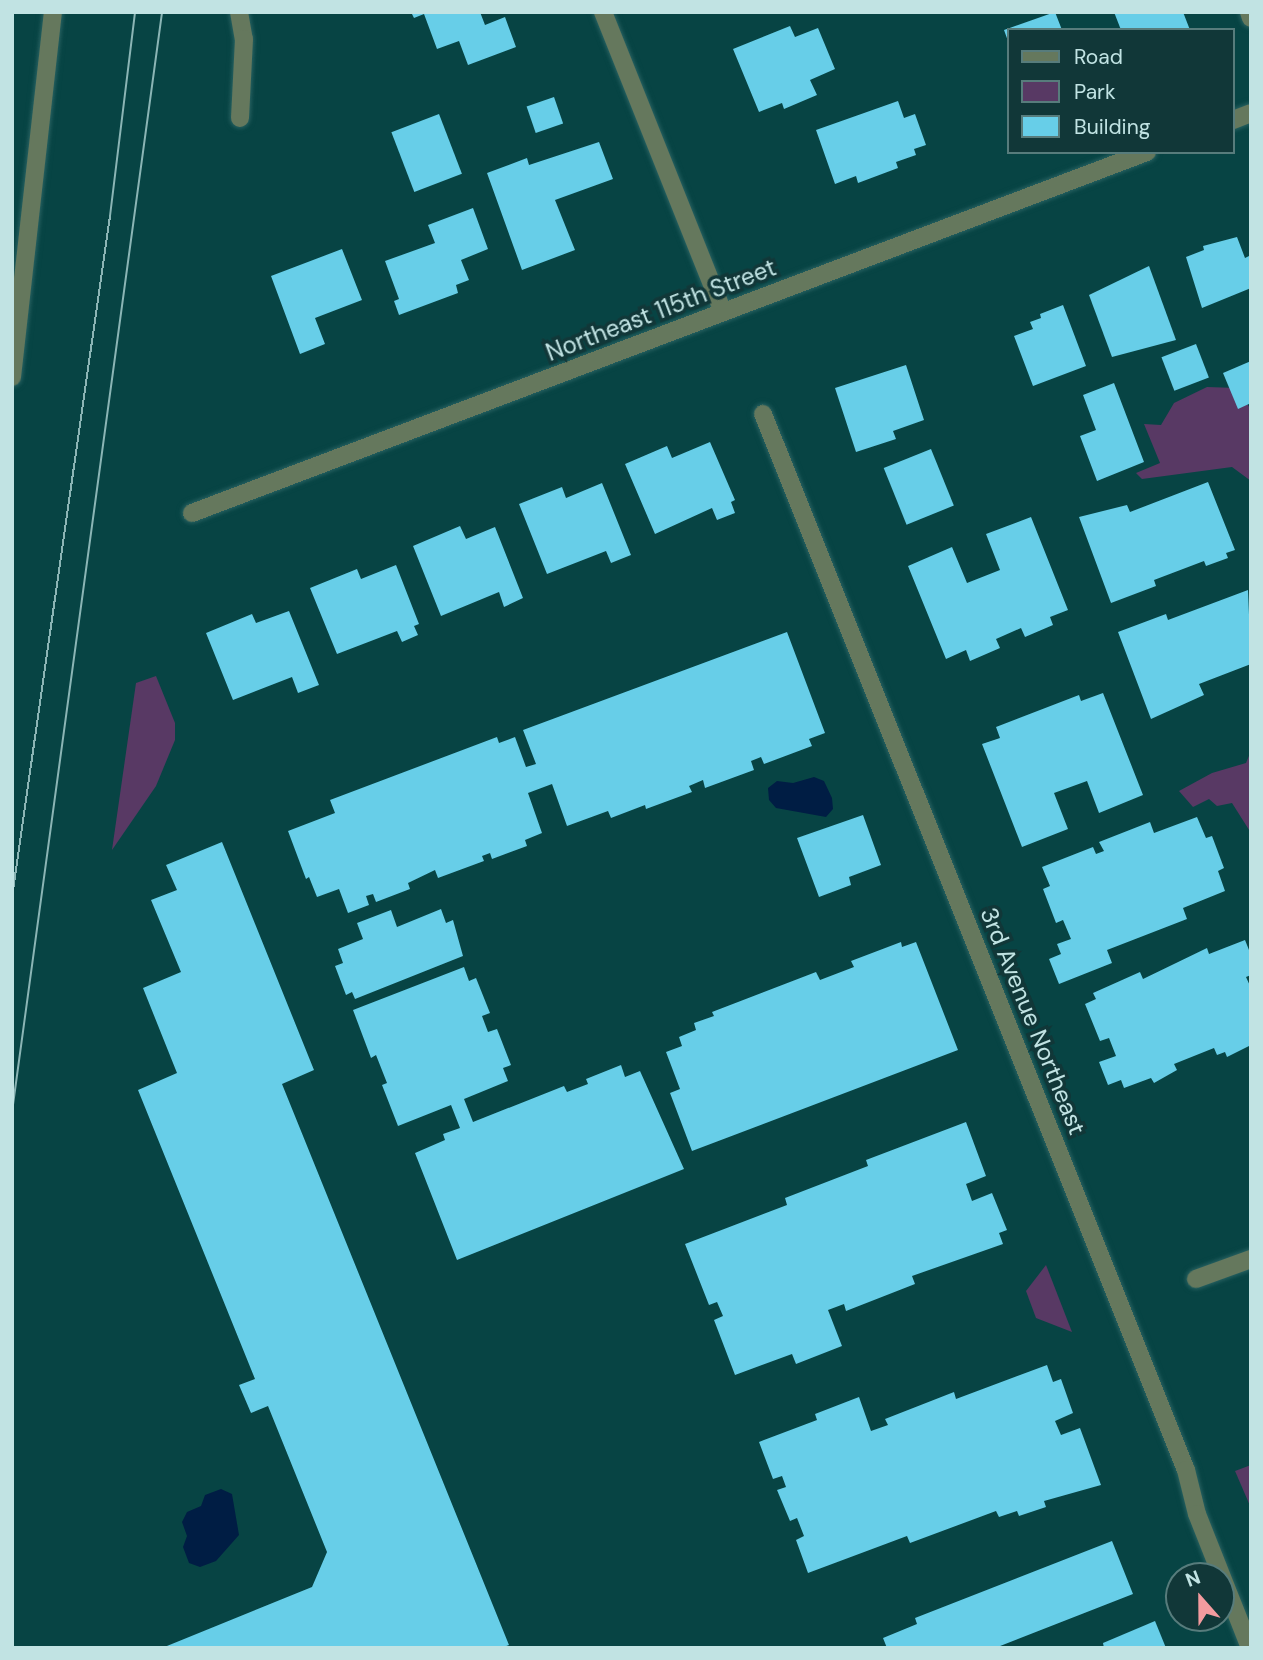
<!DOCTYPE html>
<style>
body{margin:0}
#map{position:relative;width:1263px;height:1660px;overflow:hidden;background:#074444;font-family:"DM Sans",sans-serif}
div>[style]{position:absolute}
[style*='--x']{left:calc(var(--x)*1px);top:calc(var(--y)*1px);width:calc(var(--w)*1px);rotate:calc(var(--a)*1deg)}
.green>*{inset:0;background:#583964}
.water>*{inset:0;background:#001d44}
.building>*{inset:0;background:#67cee8;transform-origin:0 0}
.roads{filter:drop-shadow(0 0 2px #286161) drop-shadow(0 0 2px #286161)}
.minor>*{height:18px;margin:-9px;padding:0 9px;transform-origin:9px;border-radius:9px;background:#65785d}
.tram>*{height:2px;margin:-1px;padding:0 1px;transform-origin:1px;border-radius:1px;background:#8bb5b5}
span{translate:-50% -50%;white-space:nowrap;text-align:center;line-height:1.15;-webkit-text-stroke:7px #113738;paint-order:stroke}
.street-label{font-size:24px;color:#c1e3e3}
.frame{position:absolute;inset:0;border:14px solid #c1e3e3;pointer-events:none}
.legend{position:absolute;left:1007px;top:28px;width:228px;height:126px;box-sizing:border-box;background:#113738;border:2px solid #577c7c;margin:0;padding:9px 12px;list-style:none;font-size:21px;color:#c1e3e3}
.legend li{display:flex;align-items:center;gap:14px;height:35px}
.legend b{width:35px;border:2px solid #577c7c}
.north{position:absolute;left:1165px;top:1562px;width:70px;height:70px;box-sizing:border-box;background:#113738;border:2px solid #577c7c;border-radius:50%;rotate:339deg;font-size:19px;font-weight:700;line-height:28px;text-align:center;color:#c1e3e3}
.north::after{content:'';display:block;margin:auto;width:24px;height:32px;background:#f49b9f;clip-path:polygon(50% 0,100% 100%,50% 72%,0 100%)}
</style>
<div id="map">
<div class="green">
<i style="clip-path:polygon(1207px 387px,1237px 388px,1251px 410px,1251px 481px,1232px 467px,1142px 479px,1136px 473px,1160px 463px,1144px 424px,1161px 425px,1174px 403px)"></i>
<i style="clip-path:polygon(156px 676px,175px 723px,175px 740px,156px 786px,112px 850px,136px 683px)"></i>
<i style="clip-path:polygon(1251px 751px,1251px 833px,1232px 803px,1217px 806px,1209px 799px,1193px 807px,1179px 791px,1212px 773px,1246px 763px)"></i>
<i style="clip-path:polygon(1046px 1265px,1072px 1332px,1036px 1318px,1026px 1291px)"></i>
<i style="clip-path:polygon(1251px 1465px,1251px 1508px,1235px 1471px)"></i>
</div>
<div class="water">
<i style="clip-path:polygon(814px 777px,824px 781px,832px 798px,833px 809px,826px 817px,776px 808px,769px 800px,768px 788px,777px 781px,793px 783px)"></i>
<i style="clip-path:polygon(221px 1489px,232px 1494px,239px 1535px,216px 1561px,200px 1567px,189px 1563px,183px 1547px,187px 1536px,182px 1522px,187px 1512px,201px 1506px,205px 1495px)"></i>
</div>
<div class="building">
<i style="clip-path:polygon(411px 12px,480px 12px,485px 25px,505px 17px,516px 47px,468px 65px,459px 41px,437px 49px,424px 14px,414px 18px)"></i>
<i style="clip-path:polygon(1055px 12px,1062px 30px,1009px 30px,1009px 44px,1004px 30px)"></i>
<i style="clip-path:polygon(1114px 12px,1183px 12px,1190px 30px,1121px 30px)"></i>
<i style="clip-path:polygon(790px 26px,795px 37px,818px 28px,835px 69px,810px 80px,817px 95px,784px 109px,782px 103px,759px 112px,733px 49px)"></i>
<i style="left:554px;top:97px;width:28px;height:29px;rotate:71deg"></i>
<i style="clip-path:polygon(898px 101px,904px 118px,915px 114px,926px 145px,914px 149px,916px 155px,896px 162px,898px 168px,858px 183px,856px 176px,835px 184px,816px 130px)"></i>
<i style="left:439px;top:114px;width:64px;height:51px;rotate:69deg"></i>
<i style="clip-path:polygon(599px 142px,613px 179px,555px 200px,575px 250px,522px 270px,487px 173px,527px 158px,529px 165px)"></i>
<i style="clip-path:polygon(473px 208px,488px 249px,461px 260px,469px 280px,456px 285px,458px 293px,399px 315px,394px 301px,399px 299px,385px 261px,435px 243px,428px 225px)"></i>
<i style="clip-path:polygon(1237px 237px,1245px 258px,1251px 255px,1251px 288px,1202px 308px,1186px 257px,1204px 250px,1203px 246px)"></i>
<i style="clip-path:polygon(342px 249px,362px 300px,315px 318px,325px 344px,300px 354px,271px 276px)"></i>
<i style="clip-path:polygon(1149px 266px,1176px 340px,1112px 357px,1089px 295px)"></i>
<i style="clip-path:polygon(1063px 305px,1086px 366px,1033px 386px,1014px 336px,1033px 329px,1030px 322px,1041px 318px,1040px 314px)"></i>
<i style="left:1196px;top:344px;width:36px;height:37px;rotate:69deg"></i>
<i style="clip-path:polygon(1251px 361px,1251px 403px,1238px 409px,1223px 373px)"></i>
<i style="clip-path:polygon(906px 365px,924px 420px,893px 431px,896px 439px,856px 452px,835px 388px)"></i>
<i style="clip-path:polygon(1114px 383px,1144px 462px,1097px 481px,1080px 436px,1096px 430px,1083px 395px)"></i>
<i style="clip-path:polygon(710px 442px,735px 500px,731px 502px,735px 513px,717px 520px,712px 508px,655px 534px,625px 464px,667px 446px,672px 458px)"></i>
<i style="left:931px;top:449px;width:61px;height:51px;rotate:68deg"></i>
<i style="clip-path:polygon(1208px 482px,1235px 550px,1226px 553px,1228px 558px,1206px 566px,1204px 561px,1154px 580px,1156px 586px,1111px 603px,1079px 517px,1127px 505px,1130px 512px)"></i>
<i style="clip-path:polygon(602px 483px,631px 555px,611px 563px,606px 551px,547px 574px,519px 504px,562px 487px,566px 498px)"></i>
<i style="clip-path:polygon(1031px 517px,1068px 610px,1050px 617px,1053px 625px,1025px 637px,1021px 628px,996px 639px,1000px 648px,970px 661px,966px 650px,946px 659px,908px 566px,952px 547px,967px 583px,1000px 570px,986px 534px)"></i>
<i style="clip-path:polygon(460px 526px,466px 539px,495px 527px,523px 598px,504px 607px,499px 592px,441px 616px,413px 546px)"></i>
<i style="clip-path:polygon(396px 565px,419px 624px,414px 626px,418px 635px,402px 642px,397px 631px,337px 654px,310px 588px,357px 569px,361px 579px)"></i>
<i style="clip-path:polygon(1248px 590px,1251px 664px,1199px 684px,1204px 695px,1151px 719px,1118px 632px,1166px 614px,1168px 620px)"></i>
<i style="clip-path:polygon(289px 611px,319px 685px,298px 693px,292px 677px,233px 700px,206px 633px,252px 614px,256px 623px)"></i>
<i style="clip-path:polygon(787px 632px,825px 733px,809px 739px,812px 746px,764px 764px,761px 757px,751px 761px,754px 770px,705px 788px,703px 780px,689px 786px,692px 792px,646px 809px,645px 805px,611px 818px,608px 811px,567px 826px,552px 784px,528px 793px,542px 833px,525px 840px,527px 846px,492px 859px,490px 853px,482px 856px,484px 861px,438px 878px,435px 870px,408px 883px,410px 889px,376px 902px,373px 894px,366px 896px,369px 905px,348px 913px,339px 889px,317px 897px,309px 877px,306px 879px,288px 831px,335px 813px,330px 800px,497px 737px,499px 743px,515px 737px,526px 767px,536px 764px,523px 730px)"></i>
<i style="clip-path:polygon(1103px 693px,1143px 795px,1099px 813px,1087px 781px,1054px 793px,1068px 829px,1022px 847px,982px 744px,1000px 738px,996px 727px,1079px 695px,1081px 701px)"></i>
<i style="clip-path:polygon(863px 815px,881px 865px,849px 877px,851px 885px,819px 897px,797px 838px)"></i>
<i style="clip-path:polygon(1197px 817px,1206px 838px,1212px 836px,1224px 868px,1218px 871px,1225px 891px,1183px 908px,1187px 919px,1107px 950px,1112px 963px,1059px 984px,1049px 959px,1061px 954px,1057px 944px,1071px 939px,1063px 920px,1056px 923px,1043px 889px,1050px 886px,1042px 867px,1093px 847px,1096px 854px,1104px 851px,1099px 842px,1150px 822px,1154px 833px)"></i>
<i style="clip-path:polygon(222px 842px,314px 1070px,282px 1084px,509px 1645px,501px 1648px,162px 1648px,312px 1587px,327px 1552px,268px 1406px,251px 1413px,239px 1385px,255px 1379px,138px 1090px,177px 1073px,143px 988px,181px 972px,151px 900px,177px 890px,166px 865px)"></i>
<i style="clip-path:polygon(441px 909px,446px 923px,453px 920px,463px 956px,355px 999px,352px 992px,346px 995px,335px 966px,343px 963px,338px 949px,363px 939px,357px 923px,391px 910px,397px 927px)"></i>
<i style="clip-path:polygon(1245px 940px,1251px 955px,1251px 975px,1246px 977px,1251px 988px,1251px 1045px,1227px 1057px,1225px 1052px,1217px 1055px,1214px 1048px,1174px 1064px,1177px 1070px,1154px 1083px,1151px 1078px,1124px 1088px,1121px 1080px,1108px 1085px,1099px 1062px,1116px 1056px,1109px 1038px,1100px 1041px,1085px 1004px,1096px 999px,1093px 993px,1140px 972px,1143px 979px,1207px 948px,1209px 954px)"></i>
<i style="clip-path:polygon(901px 942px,902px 947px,916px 942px,958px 1050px,692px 1151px,670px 1093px,680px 1089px,666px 1052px,682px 1046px,679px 1037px,696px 1030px,694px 1023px,714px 1016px,712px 1012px,816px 972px,820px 980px,854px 967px,851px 961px)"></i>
<i style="clip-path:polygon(464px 967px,469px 981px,476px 978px,490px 1013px,482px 1016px,488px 1032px,497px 1029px,511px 1065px,503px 1068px,508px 1081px,464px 1099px,473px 1122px,564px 1086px,567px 1092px,588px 1084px,586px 1079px,621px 1065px,625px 1077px,640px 1071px,684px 1169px,457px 1260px,415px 1153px,445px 1140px,443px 1134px,460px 1128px,451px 1105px,398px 1126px,382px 1085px,387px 1083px,376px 1055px,371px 1058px,353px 1010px)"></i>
<i style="clip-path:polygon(966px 1122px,986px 1176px,966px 1184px,972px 1201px,992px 1193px,1007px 1230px,999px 1233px,1003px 1244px,912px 1276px,915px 1284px,846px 1311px,844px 1304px,828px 1310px,842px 1346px,796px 1364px,792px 1354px,735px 1375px,714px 1320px,723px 1316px,717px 1302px,709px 1305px,685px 1244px,787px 1205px,785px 1198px,868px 1166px,866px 1160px)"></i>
<i style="clip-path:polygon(1047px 1365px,1053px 1382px,1061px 1379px,1073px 1413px,1055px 1421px,1061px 1435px,1080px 1428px,1101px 1485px,1044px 1501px,1046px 1507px,1019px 1516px,1017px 1511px,999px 1517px,996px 1511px,910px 1543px,907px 1536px,808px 1573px,796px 1540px,804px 1536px,797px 1518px,790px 1521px,777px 1490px,786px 1487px,782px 1476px,773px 1479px,759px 1442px,817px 1420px,815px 1414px,859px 1397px,871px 1431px,888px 1425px,885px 1419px,954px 1392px,956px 1399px)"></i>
<i style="clip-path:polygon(1112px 1541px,1133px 1594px,995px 1648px,887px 1648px,883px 1638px,917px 1624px,915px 1618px)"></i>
<i style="clip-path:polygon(1155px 1621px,1166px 1648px,1104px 1648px,1103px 1643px)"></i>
</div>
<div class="roads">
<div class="minor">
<i style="--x:239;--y:12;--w:27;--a:80"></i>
<i style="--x:244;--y:39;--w:79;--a:92.9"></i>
<i style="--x:603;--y:12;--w:323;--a:68.2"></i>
<i style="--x:1249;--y:12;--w:6;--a:72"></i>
<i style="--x:1233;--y:120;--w:19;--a:-21"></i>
<i style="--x:12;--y:377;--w:367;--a:-83.6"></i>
<i style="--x:763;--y:414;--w:1138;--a:68.17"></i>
<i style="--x:1186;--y:1470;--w:45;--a:76"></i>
<i style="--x:1197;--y:1514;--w:144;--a:68.4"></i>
<i style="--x:192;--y:513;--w:1021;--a:-20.71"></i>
<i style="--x:1196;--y:1279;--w:59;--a:-20"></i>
</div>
</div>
<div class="tram">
<i style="--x:12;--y:897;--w:688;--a:-81.81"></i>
<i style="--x:110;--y:216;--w:206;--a:-83"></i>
<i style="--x:12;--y:1112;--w:1110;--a:-82.23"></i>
</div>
<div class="street-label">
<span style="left:661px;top:310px;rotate:-21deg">Northeast 115th Street</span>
<span style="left:1033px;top:1021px;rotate:68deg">3rd Avenue Northeast</span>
</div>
<div class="frame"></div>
<ul class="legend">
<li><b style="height:9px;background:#65785d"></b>Road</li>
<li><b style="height:19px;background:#583964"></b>Park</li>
<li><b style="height:19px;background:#67cee8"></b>Building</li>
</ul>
<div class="north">N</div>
</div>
